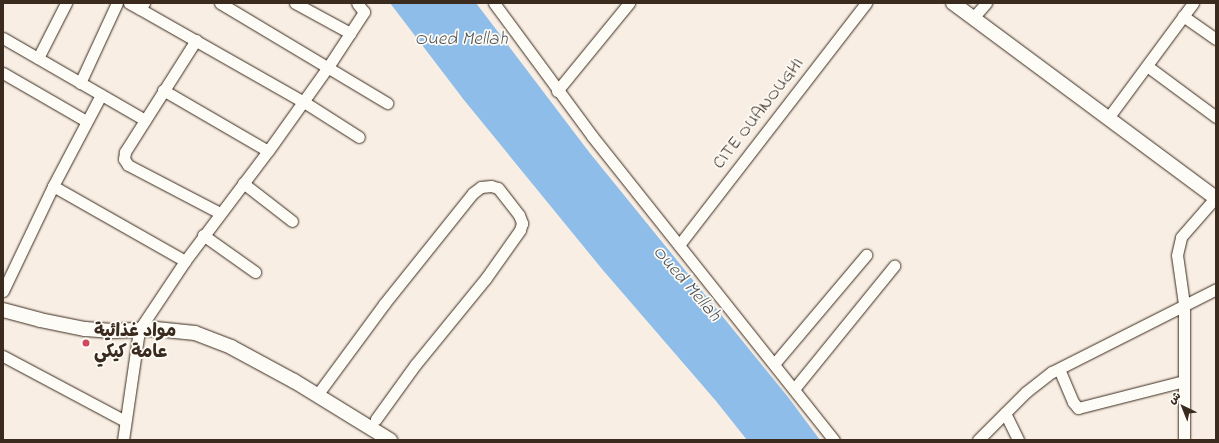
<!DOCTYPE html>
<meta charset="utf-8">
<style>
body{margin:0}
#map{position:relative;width:1219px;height:443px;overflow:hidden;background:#f8eee3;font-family:"Indie Flower","Playpen Sans Arabic",sans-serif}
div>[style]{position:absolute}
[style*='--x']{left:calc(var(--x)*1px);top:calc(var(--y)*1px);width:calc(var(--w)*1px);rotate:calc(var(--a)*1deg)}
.water>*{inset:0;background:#8dbde8}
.roads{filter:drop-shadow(0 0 1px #3b2a1e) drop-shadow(0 0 1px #3b2a1e)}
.minor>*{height:11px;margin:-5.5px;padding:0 5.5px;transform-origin:5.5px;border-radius:5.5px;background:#fdfcf7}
.tertiary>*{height:14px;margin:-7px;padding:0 7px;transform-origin:7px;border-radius:7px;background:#fdfcf7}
.dots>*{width:11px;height:11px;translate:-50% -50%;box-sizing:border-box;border:2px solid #fdfcf7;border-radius:50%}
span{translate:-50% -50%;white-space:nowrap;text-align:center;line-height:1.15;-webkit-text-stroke:3.5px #fdfcf7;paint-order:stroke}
.street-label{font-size:18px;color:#3b2a1e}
.poi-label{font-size:18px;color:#3b2a1e;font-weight:700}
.left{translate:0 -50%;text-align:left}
.water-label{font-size:19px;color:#54565b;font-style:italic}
.frame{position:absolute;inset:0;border:4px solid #3b2a1e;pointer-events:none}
.north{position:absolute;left:1163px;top:387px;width:40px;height:40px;-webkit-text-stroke:3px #fdfcf7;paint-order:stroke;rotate:317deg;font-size:11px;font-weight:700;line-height:16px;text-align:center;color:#3b2a1e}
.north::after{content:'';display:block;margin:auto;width:14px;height:18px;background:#3b2a1e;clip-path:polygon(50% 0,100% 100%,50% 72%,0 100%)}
</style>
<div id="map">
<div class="water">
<i style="clip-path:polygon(390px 3px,476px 3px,589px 152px,788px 397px,820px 440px,747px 440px,716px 401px,602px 269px,464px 100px)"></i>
</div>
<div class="roads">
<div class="minor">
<i style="--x:129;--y:3;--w:13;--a:29"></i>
<i style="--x:144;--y:3;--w:7;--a:124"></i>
<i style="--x:140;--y:9;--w:189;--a:29.6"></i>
<i style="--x:304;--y:102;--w:65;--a:32.5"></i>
<i style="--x:220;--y:3;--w:195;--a:30.9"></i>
<i style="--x:295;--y:3;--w:63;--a:28.6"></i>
<i style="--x:494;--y:3;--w:165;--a:53.6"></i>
<i style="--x:592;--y:136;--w:389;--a:51.5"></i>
<i style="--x:1183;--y:16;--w:40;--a:34.9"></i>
<i style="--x:973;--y:18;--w:20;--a:-49"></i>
<i style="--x:3;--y:38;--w:164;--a:30"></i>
<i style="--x:196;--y:40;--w:133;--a:122.4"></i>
<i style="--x:125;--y:152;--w:7;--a:98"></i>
<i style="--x:124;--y:159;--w:7;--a:56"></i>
<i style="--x:128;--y:165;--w:104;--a:27.6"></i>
<i style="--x:38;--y:58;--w:62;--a:-63"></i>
<i style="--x:1147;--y:66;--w:86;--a:36.5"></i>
<i style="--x:3;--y:73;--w:96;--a:30"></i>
<i style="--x:80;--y:83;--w:88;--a:-65.2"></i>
<i style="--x:163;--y:90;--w:121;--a:30.2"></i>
<i style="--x:557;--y:91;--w:114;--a:-50.7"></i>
<i style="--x:1108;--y:118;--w:143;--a:-53.5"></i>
<i style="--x:243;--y:183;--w:62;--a:37.8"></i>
<i style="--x:53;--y:186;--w:152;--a:29.6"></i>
<i style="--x:203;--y:235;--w:64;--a:35.4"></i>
<i style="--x:679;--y:245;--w:306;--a:-52.3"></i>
<i style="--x:3;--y:291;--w:116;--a:-64.5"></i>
<i style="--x:53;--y:186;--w:103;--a:-62.2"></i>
<i style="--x:3;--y:356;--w:138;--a:28"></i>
<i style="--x:774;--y:364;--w:143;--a:-49.8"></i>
<i style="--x:1059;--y:369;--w:36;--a:67"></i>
<i style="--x:1073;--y:402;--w:8;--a:50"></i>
<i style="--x:1078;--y:408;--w:109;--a:-14.3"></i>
<i style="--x:794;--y:389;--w:159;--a:-50.9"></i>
<i style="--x:317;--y:395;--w:113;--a:-53.6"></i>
<i style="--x:384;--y:304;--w:142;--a:-51.3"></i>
<i style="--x:473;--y:193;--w:10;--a:-37"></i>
<i style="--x:481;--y:187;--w:10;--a:-6"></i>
<i style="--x:491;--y:186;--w:7;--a:16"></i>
<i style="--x:498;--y:188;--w:34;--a:52"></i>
<i style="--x:519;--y:215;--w:9;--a:69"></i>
<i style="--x:522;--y:223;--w:7;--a:106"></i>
<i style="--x:520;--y:230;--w:59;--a:125.3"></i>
<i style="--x:486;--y:278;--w:112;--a:129.2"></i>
<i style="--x:415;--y:365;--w:67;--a:125.8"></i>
<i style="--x:1005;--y:413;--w:30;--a:64"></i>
<i style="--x:123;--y:440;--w:111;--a:-81.7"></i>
<i style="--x:139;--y:330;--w:83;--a:-56.3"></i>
<i style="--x:185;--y:261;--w:138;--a:-53"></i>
<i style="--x:268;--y:151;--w:103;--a:-54.5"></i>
<i style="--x:328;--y:67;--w:66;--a:-56.8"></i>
<i style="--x:364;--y:12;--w:11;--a:-128"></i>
<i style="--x:978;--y:440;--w:68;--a:-45"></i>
<i style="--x:1026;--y:392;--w:33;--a:-38"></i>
<i style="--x:1052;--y:372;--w:184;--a:-26.8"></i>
<i style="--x:1184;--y:440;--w:136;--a:-90"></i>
<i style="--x:1184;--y:304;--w:49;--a:-98.1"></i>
<i style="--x:1177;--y:255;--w:18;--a:-77"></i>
<i style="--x:1181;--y:237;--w:52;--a:-48.9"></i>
</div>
<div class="tertiary">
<i style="--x:953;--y:3;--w:327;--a:36.6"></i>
<i style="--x:3;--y:310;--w:38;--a:15"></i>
<i style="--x:40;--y:320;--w:46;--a:11.3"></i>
<i style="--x:85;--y:329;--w:28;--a:4"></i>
<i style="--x:113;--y:331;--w:43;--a:-2.7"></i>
<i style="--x:156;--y:329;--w:39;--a:6"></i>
<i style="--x:195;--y:333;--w:39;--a:21"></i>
<i style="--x:231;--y:347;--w:72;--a:28.4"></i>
<i style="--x:294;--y:381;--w:113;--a:31.6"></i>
</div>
</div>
<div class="dots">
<i style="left:86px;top:343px;background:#d1495b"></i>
</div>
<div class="street-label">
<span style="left:759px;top:114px;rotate:-52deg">CITE OUANOUGHI</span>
</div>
<div class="poi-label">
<span class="left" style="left:94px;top:343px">مواد غذائية<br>عامة كيكي</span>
</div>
<div class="water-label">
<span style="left:461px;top:40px">Oued Mellah</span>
<span style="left:686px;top:284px;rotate:49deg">Oued Mellah</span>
</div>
<div class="frame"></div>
<div class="north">ش</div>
</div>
